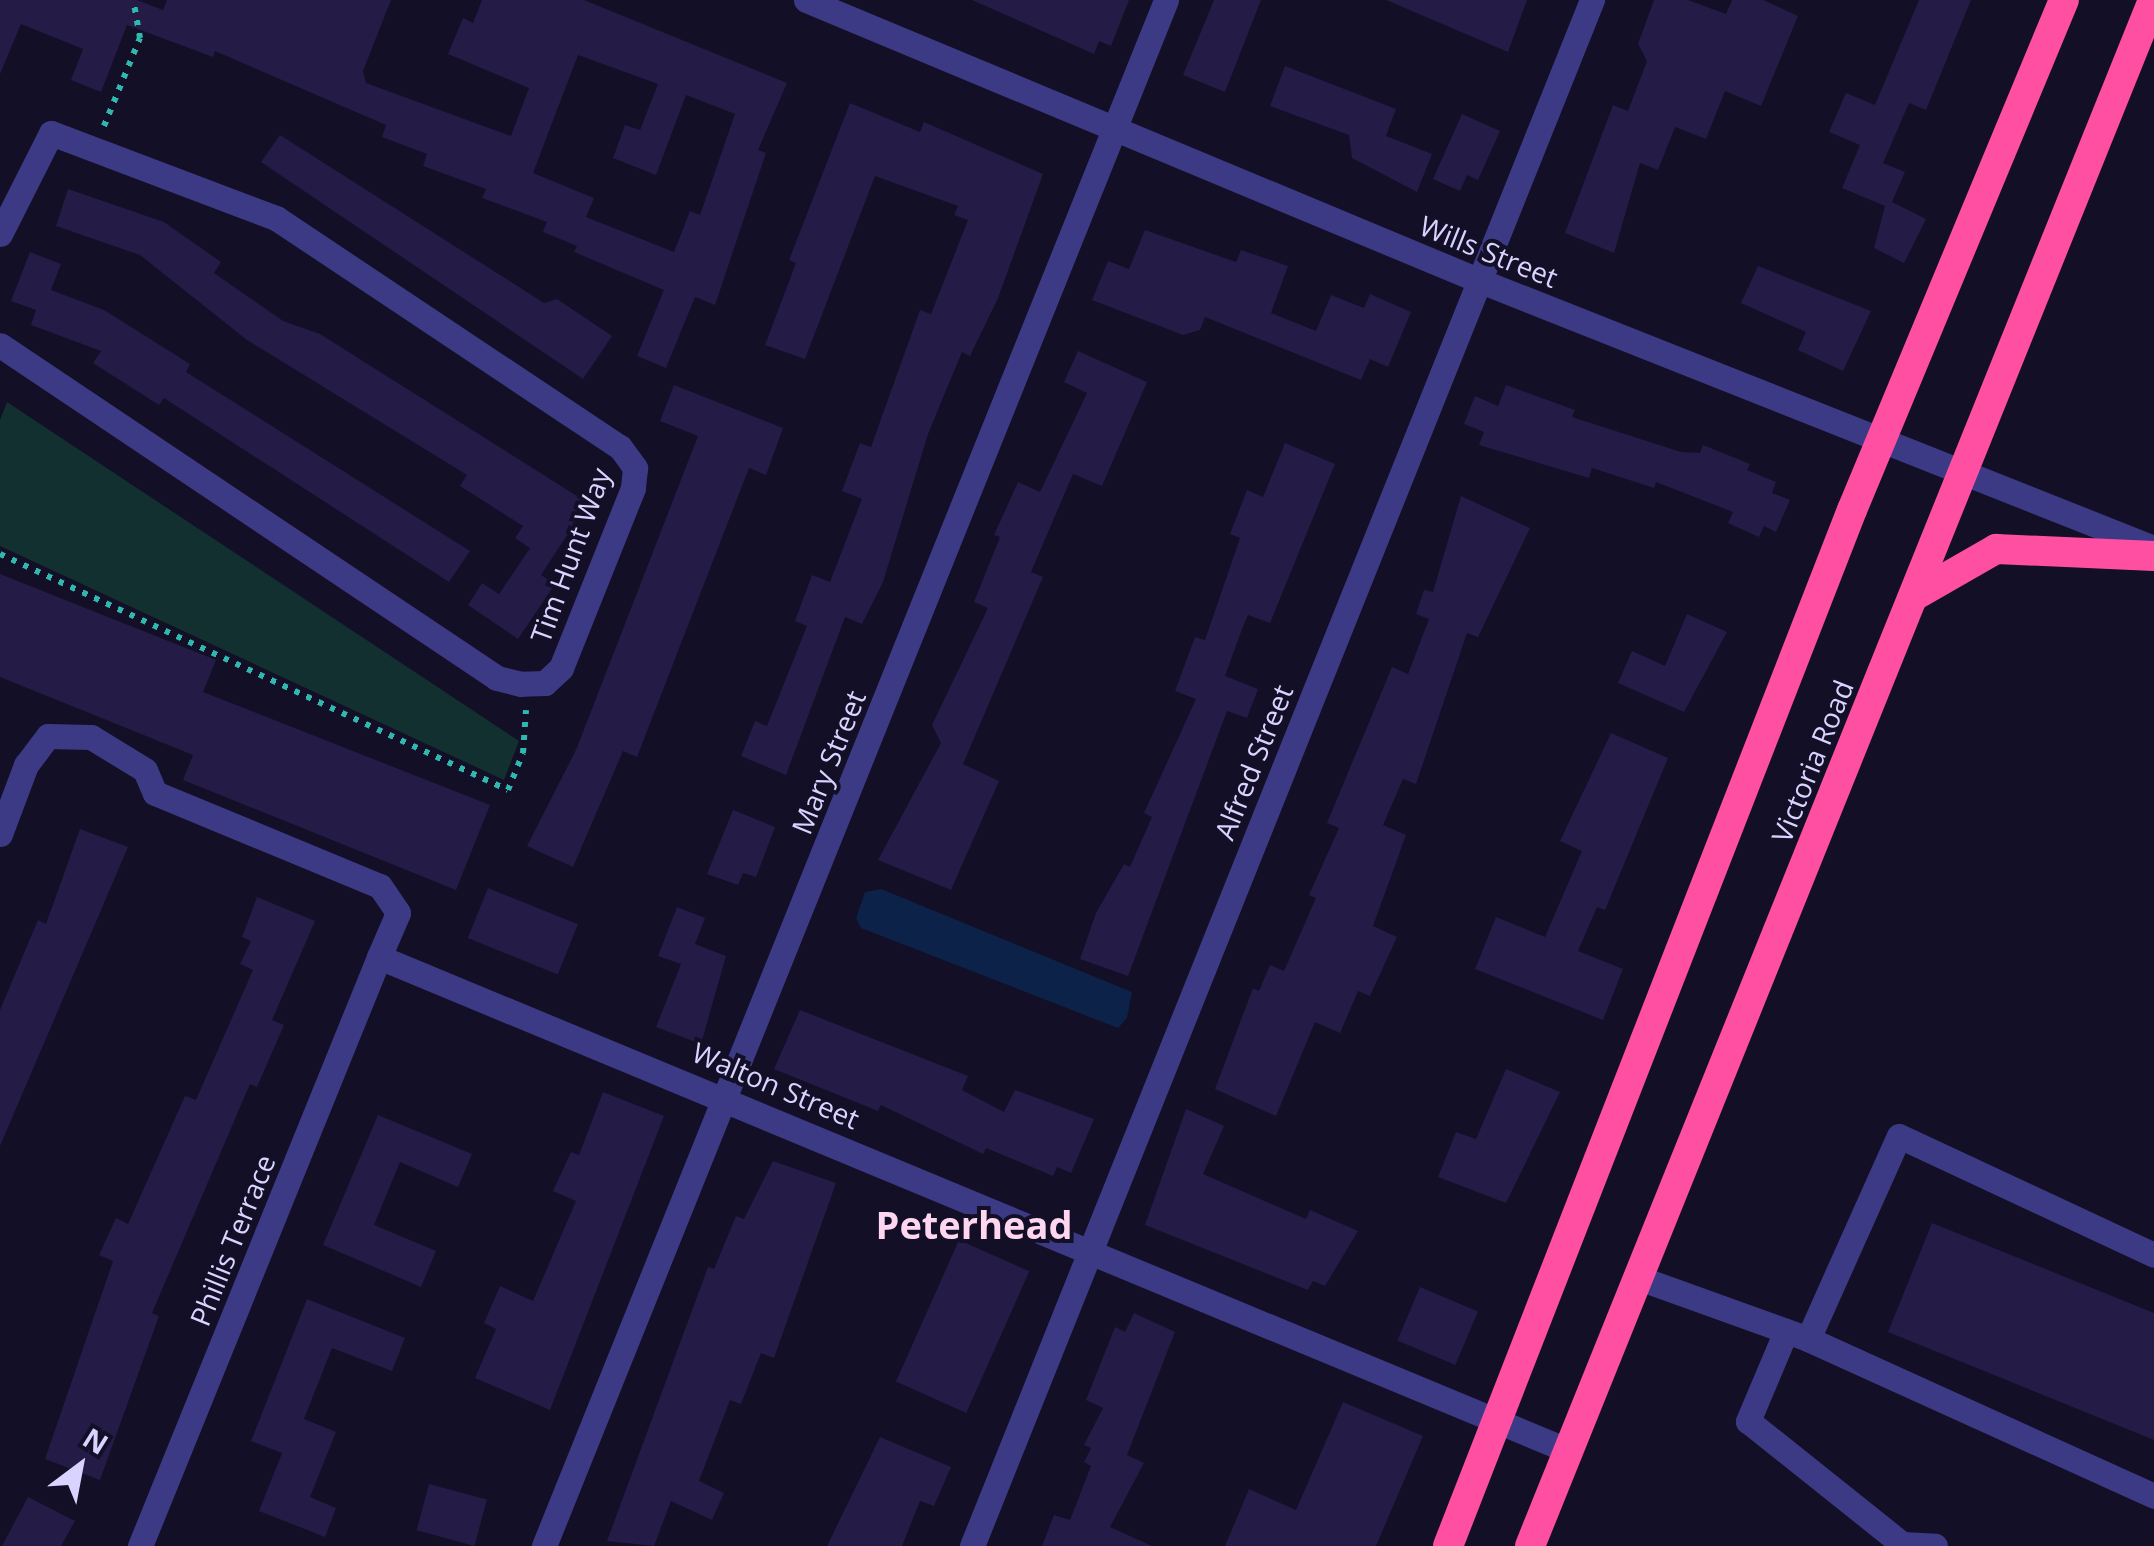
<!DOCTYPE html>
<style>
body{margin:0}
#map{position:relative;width:2154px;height:1546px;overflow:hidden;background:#130f26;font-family:"Open Sans",sans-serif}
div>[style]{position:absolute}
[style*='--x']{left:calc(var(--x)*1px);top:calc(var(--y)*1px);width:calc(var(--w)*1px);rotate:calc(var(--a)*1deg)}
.green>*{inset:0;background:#12302f}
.water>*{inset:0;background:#0c2248}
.building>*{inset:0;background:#241b47;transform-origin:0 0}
.path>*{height:6px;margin-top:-3px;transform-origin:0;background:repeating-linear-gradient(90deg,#2fb8b0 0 5px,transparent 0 13px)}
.minor>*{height:25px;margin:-12.5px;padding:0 12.5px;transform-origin:12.5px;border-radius:12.5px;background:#3d3a85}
.highway>*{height:30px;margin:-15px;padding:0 15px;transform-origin:15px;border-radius:15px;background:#ff4fa3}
span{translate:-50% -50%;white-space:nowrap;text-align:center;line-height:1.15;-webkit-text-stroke:8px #130f26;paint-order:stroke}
.street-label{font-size:28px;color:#d9d4ff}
.district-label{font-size:38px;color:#ffd6f0;font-weight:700}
.north{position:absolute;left:30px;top:1416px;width:100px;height:100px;-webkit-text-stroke:8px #130f26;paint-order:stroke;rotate:32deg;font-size:28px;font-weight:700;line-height:40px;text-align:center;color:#d9d4ff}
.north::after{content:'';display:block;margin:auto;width:35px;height:45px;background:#d9d4ff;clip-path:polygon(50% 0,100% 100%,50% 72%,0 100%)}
</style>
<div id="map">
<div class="green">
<i style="clip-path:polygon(7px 402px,519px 741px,504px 780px,0 546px,0 420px)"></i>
</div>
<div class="water">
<i style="clip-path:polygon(881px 889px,1132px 992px,1127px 1018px,1118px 1028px,861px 928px,856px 918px,865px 892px)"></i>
</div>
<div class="building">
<i style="clip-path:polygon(evenodd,0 0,137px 0,163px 10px,167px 0,391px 0,363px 71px,366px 83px,511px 136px,529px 88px,448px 54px,463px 18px,473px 23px,482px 0,584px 0,787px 83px,758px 150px,766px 153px,715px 305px,695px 297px,666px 368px,637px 356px,664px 290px,574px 252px,577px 246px,543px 232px,547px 222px,482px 198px,486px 189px,423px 166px,427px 154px,382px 137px,386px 125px,215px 51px,213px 57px,127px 25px,101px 92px,71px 80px,83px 49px,21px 24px,0 74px,0 0,578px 55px,658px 84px,640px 130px,625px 125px,613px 158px,656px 175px,686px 95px,735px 114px,700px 215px,690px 211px,674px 252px,586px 217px,594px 198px,533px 173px,578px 55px)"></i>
<i style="clip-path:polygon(972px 0,1129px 0,1111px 46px,1099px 41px,1094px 54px)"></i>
<i style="clip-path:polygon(1214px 0,1261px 0,1225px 92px,1183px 75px)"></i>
<i style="clip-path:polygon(1386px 0,1527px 0,1508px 52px)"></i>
<i style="clip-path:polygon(1654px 0,1688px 0,1726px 14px,1732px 0,1763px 0,1798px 16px,1761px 106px,1725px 91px,1706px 139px,1675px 127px,1658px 170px,1640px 163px,1614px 253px,1565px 233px,1613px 105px,1628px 111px,1647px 61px,1638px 44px)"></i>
<i style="clip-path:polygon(1919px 0,1971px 0,1926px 110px,1909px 103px,1883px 163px,1905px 172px,1892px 202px,1926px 219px,1904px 263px,1874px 248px,1885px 206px,1842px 188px,1860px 145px,1829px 132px,1846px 93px,1875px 105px)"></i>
<i style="clip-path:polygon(1285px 66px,1396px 109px,1386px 136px,1432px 154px,1417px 192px,1352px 158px,1349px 135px,1270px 106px)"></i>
<i style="clip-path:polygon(850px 103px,920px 132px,924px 122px,1043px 174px,998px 298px,970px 356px,962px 352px,928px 434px,883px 582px,862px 624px,845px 617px,786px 775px,741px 756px,755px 721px,767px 726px,807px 626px,795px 621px,812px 575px,830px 582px,862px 499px,842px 491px,860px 443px,871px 447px,920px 310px,931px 314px,968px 220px,954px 215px,958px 206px,875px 176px,805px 359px,765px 345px,796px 263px,789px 260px)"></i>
<i style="clip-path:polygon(1462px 114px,1500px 131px,1478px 180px,1467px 175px,1460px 191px,1433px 179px)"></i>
<i style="clip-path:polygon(280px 135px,544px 303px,557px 299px,612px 336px,583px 379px,261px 162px)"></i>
<i style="clip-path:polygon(68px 189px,164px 222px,221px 262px,214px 273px,283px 321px,320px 334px,588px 503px,541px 575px,555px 584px,518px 639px,468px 605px,482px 583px,499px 594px,530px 548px,515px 538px,523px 526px,460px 486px,467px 475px,247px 340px,140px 255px,56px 226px)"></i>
<i style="clip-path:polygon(1145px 230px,1236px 262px,1241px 250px,1288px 266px,1271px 313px,1316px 331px,1331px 295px,1364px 308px,1370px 294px,1411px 312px,1388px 367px,1370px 359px,1361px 380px,1205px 317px,1200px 330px,1183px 335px,1092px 300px,1108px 261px,1129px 269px)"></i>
<i style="clip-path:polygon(30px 252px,61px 264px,51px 290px,104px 310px,190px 364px,186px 372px,470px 551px,449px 582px,164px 398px,159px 405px,93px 363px,101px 351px,31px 325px,36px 310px,11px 301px)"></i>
<i style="clip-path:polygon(1758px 266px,1871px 311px,1843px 371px,1798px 350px,1806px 332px,1741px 303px)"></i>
<i style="clip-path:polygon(1078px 351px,1147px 382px,1102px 486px,1073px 474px,1031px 572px,1043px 577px,963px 764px,999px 781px,951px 890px,878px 860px,941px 743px,932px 725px,988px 608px,974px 602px,1000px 537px,994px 535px,1018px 482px,1040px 492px,1087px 393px,1064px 382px)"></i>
<i style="clip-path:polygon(674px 385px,783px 428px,766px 475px,749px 468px,637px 757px,623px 751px,573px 867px,527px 846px,576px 750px,698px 436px,660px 421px)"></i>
<i style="clip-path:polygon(1506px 385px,1575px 410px,1572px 417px,1681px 452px,1700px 453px,1703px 445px,1750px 464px,1747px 470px,1776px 482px,1772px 493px,1790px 500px,1776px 532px,1764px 526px,1759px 537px,1728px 523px,1733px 512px,1656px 482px,1654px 488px,1592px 468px,1589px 478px,1479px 445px,1484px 432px,1464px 424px,1475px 396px,1498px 406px)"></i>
<i style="clip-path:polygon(1285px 443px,1335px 464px,1270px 623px,1248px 615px,1242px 629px,1225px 676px,1258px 689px,1247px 718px,1227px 711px,1128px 976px,1080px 959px,1096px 913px,1124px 864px,1130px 867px,1152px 817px,1144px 813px,1196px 699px,1175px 691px,1195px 637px,1205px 640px,1240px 538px,1230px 534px,1247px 490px,1263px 497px)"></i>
<i style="clip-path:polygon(1461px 496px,1530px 528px,1478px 637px,1467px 633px,1416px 784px,1403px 779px,1383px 825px,1406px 835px,1373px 926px,1397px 937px,1370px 996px,1358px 991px,1340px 1033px,1315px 1022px,1276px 1116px,1215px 1089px,1253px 988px,1259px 991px,1270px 965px,1284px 971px,1316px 898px,1309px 895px,1339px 828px,1327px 823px,1392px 667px,1408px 674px,1429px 619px,1416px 614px,1424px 590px,1433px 592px)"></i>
<i style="clip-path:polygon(0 574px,216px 660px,203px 692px,490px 805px,456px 890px,183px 780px,193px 755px,0 677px)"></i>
<i style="clip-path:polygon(1687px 614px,1727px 632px,1684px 712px,1618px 683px,1632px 651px,1665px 666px)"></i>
<i style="clip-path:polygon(1611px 733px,1668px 758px,1605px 910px,1597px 907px,1578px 951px,1623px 969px,1603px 1020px,1475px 969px,1496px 917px,1545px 937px,1582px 851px,1560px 841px)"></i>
<i style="clip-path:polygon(733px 810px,775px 827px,756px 877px,743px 873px,738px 885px,707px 874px)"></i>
<i style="clip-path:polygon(80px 829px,128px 847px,0 1146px,0 1010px,38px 920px,46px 924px)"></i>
<i style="left:488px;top:888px;width:97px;height:54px;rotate:22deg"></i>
<i style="clip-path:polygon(257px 897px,315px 921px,272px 1020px,284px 1025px,257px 1087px,250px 1084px,152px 1313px,159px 1316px,100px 1480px,45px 1459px,113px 1261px,99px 1255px,116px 1218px,128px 1224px,185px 1096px,196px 1100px,224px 1036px,253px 970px,240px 964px,251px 941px,242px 937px)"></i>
<i style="clip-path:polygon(677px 907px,705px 918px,695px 944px,726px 956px,701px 1044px,656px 1027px,681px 964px,658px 956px)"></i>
<i style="clip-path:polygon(800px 1010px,968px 1076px,962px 1090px,1004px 1112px,1015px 1090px,1094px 1119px,1071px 1173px,1057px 1167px,1053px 1176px,986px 1148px,983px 1154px,881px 1105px,878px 1111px,774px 1069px)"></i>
<i style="clip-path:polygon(1506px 1069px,1560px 1092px,1506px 1203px,1438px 1177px,1456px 1132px,1476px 1139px)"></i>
<i style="clip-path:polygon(603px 1092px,664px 1116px,550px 1410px,475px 1378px,496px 1329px,484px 1323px,500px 1286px,533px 1301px,576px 1201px,553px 1191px,571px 1152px,579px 1155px)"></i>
<i style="clip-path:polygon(1186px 1109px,1224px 1126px,1203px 1174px,1306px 1219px,1310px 1210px,1358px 1231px,1325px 1286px,1313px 1281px,1308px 1290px,1145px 1225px)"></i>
<i style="clip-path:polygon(378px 1115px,472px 1154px,458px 1187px,400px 1162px,374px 1225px,436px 1251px,421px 1287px,323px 1245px)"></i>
<i style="clip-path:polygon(773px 1161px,836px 1183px,774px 1358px,761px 1353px,741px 1404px,730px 1400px,699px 1481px,724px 1493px,712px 1520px,671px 1501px,654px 1546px,607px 1541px,708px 1267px,714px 1269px,736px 1216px,744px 1219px)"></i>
<i style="clip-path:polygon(1932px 1223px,2154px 1313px,2154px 1440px,1888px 1332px)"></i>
<i style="left:959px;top:1240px;width:77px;height:155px;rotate:24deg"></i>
<i style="left:1420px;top:1287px;width:63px;height:58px;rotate:23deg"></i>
<i style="clip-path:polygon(307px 1299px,405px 1338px,392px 1371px,332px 1348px,304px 1419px,336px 1432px,310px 1497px,336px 1508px,325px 1537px,259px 1511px,282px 1453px,251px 1441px)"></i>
<i style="clip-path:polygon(1134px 1313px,1175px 1332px,1127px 1455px,1144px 1463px,1110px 1527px,1152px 1546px,1042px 1546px,1054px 1515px,1070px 1520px,1091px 1466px,1084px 1462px,1091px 1448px,1084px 1445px,1103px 1408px,1086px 1400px,1115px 1327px,1125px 1332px)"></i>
<i style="clip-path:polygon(1343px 1402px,1423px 1436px,1376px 1546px,1225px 1546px,1249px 1489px,1296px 1510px)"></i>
<i style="clip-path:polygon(880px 1437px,951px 1467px,934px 1506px,920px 1501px,902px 1546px,827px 1546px)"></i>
<i style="left:429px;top:1484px;width:60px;height:48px;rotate:15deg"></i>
<i style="clip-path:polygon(28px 1497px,75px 1521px,61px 1546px,2px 1546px)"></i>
</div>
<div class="path">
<i style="--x:104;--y:126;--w:95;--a:-67.8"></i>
<i style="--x:140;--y:38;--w:39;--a:-100"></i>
<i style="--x:0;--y:554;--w:560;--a:24.92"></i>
<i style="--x:508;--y:790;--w:40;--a:-68"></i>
<i style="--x:523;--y:753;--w:43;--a:-86"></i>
</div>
<div class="minor">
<i style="--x:806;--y:0;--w:728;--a:22.62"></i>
<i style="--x:1478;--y:280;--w:727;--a:21.63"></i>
<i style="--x:0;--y:234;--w:113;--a:-63.2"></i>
<i style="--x:51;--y:133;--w:241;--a:20.7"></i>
<i style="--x:276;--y:218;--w:413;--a:33.7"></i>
<i style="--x:620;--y:447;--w:26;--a:54"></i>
<i style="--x:635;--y:468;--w:20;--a:96"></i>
<i style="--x:633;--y:488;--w:194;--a:111.8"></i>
<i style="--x:561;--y:668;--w:22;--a:137"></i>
<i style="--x:545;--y:683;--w:24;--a:178"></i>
<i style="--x:521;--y:684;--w:25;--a:-166"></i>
<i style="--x:497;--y:678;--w:598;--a:-146.18"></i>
<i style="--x:0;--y:834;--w:74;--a:-69.4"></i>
<i style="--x:26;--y:765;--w:36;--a:-53"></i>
<i style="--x:48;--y:736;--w:43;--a:1.3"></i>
<i style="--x:91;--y:737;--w:63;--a:31.4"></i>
<i style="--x:145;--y:770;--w:25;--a:67"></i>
<i style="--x:155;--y:793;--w:243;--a:22.5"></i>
<i style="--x:380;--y:886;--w:32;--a:56"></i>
<i style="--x:398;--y:913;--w:48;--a:113.4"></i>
<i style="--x:379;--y:957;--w:1288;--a:22.54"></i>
<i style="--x:1639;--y:1278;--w:180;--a:19.8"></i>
<i style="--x:1808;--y:1339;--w:222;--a:-65.9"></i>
<i style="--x:1899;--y:1136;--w:281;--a:25"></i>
<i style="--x:1786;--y:1331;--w:98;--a:112.9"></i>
<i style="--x:1748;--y:1421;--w:197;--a:38.6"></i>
<i style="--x:1902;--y:1544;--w:33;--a:3"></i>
<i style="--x:1808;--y:1339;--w:380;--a:24.4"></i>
<i style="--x:140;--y:1546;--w:636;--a:-67.91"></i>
<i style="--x:544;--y:1546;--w:1666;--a:-68.08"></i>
<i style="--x:972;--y:1546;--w:1666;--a:-68.15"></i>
</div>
<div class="highway">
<i style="--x:1914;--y:596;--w:95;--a:-29.8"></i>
<i style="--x:1996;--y:549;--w:158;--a:2.5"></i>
<i style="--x:1448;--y:1546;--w:1112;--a:-68.7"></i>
<i style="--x:1852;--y:510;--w:552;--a:-67.43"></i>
<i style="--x:1530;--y:1546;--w:1667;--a:-68.05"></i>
</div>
<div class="street-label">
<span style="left:1489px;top:251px;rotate:22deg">Wills Street</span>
<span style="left:570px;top:555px;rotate:-70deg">Tim Hunt Way</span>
<span style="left:1812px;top:761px;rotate:-68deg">Victoria Road</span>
<span style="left:828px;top:762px;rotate:-68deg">Mary Street</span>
<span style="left:1253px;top:762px;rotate:-68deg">Alfred Street</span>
<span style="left:776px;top:1085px;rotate:23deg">Walton Street</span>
<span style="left:232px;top:1240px;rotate:-68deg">Phillis Terrace</span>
</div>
<div class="district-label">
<span style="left:974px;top:1225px">Peterhead</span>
</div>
<div class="north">N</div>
</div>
